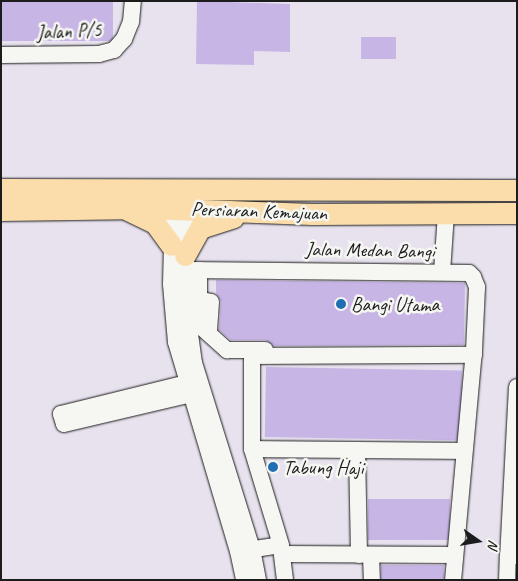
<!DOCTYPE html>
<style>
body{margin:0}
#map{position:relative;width:518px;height:581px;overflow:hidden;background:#e8e2ee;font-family:Caveat,sans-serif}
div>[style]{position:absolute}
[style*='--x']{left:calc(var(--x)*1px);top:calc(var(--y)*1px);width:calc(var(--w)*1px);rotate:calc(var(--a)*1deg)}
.building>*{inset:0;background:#c7b5e5;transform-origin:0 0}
.roads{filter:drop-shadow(0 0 1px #1c1c1c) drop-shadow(0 0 1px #1c1c1c)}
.minor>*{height:16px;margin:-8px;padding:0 8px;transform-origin:8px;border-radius:8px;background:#f6f6f2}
.major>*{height:21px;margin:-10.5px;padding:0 10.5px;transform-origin:10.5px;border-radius:10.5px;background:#faddab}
.dots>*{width:14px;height:14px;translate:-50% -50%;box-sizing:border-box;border:2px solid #f6f6f2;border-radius:50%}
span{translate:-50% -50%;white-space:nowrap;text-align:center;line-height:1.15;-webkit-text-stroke:5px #f6f6f2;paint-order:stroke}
.street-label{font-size:20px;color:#1c1c1c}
.poi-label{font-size:20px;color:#1c1c1c}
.left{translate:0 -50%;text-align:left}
.frame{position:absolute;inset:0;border:2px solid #1c1c1c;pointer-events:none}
.north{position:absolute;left:453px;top:516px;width:50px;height:50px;-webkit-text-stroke:4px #f6f6f2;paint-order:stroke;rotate:103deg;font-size:14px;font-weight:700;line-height:20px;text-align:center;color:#1c1c1c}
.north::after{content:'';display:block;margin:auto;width:18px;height:22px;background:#1c1c1c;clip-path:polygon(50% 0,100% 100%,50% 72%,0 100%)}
</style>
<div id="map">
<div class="building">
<i style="left:1px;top:1px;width:112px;height:40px"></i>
<i style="clip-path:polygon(197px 1px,290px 4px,290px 52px,254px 51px,254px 65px,196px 64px)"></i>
<i style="left:361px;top:37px;width:35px;height:22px"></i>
<i style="clip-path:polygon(216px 280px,465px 283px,464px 345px,274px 346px,265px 340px,231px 340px,219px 330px,221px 302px,216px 293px)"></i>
<i style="left:266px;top:367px;width:196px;height:70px;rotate:1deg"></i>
<i style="left:368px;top:499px;width:82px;height:41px"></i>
<i style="left:381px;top:565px;width:63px;height:15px"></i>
</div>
<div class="roads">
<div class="minor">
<i style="--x:1;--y:55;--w:98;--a:-0.6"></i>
<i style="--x:99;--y:54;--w:16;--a:-15"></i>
<i style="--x:114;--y:50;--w:15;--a:-48"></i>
<i style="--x:124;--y:39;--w:18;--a:-68"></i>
<i style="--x:131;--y:22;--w:21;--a:-85"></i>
<i style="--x:173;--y:208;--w:76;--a:91.5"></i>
<i style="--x:171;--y:284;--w:58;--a:85.1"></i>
<i style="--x:176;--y:342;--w:218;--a:73.5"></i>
<i style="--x:238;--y:551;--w:30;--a:78"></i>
<i style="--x:185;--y:208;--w:104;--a:88.9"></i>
<i style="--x:187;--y:312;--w:51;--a:82.2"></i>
<i style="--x:194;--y:363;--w:195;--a:72.7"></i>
<i style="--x:252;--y:549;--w:32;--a:79"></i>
<i style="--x:186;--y:270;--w:283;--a:0.6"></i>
<i style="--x:469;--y:273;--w:6;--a:45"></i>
<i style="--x:473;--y:277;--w:11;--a:68"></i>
<i style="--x:477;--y:287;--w:63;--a:92.7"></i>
<i style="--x:474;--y:350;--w:231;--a:95.2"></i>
<i style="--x:199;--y:270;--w:55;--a:90"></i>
<i style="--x:199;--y:325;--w:38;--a:42"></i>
<i style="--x:227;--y:350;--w:38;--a:0"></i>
<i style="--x:442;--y:272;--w:59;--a:-86.1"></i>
<i style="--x:198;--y:299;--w:13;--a:13"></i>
<i style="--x:211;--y:302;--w:31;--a:94"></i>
<i style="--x:195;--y:381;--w:138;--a:166.2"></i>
<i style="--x:61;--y:414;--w:10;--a:73"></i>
<i style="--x:64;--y:424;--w:140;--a:-13.2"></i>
<i style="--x:517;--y:387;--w:169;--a:93"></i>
<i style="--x:508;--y:556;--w:9;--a:0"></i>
<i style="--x:252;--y:449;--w:211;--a:0.5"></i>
<i style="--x:357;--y:450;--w:105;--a:88.9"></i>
<i style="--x:241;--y:551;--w:40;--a:-8.5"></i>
<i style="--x:283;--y:554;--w:171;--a:0.3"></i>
<i style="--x:371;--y:555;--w:25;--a:88"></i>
<i style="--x:285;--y:580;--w:35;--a:-97"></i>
<i style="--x:281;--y:545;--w:100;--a:-106.8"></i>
<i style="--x:252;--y:449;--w:93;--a:-90"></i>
<i style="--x:252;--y:356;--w:222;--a:-0.3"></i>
<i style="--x:507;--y:580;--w:24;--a:-88"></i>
</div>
<div class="major">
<i style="--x:1;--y:189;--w:516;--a:0.11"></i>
<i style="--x:1;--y:210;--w:145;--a:-0.8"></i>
<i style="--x:146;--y:208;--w:166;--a:2.1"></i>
<i style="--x:312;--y:214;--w:205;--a:-0.3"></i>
<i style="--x:128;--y:210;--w:30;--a:26"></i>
<i style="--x:155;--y:223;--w:27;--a:54"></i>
<i style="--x:185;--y:255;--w:31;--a:-61"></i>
<i style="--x:200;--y:228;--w:35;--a:-18"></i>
</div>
</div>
<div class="dots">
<i style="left:341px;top:304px;background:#1f6fb2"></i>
<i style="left:273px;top:467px;background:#1f6fb2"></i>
</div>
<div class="street-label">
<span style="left:69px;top:31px;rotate:-3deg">Jalan P/5</span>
<span style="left:259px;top:211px;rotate:2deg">Persiaran Kemajuan</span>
<span style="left:370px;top:250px;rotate:1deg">Jalan Medan Bangi</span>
</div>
<div class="poi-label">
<span class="left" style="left:351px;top:304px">Bangi Utama</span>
<span class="left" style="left:283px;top:467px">Tabung Haji</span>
</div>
<div class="frame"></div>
<div class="north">N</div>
</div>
